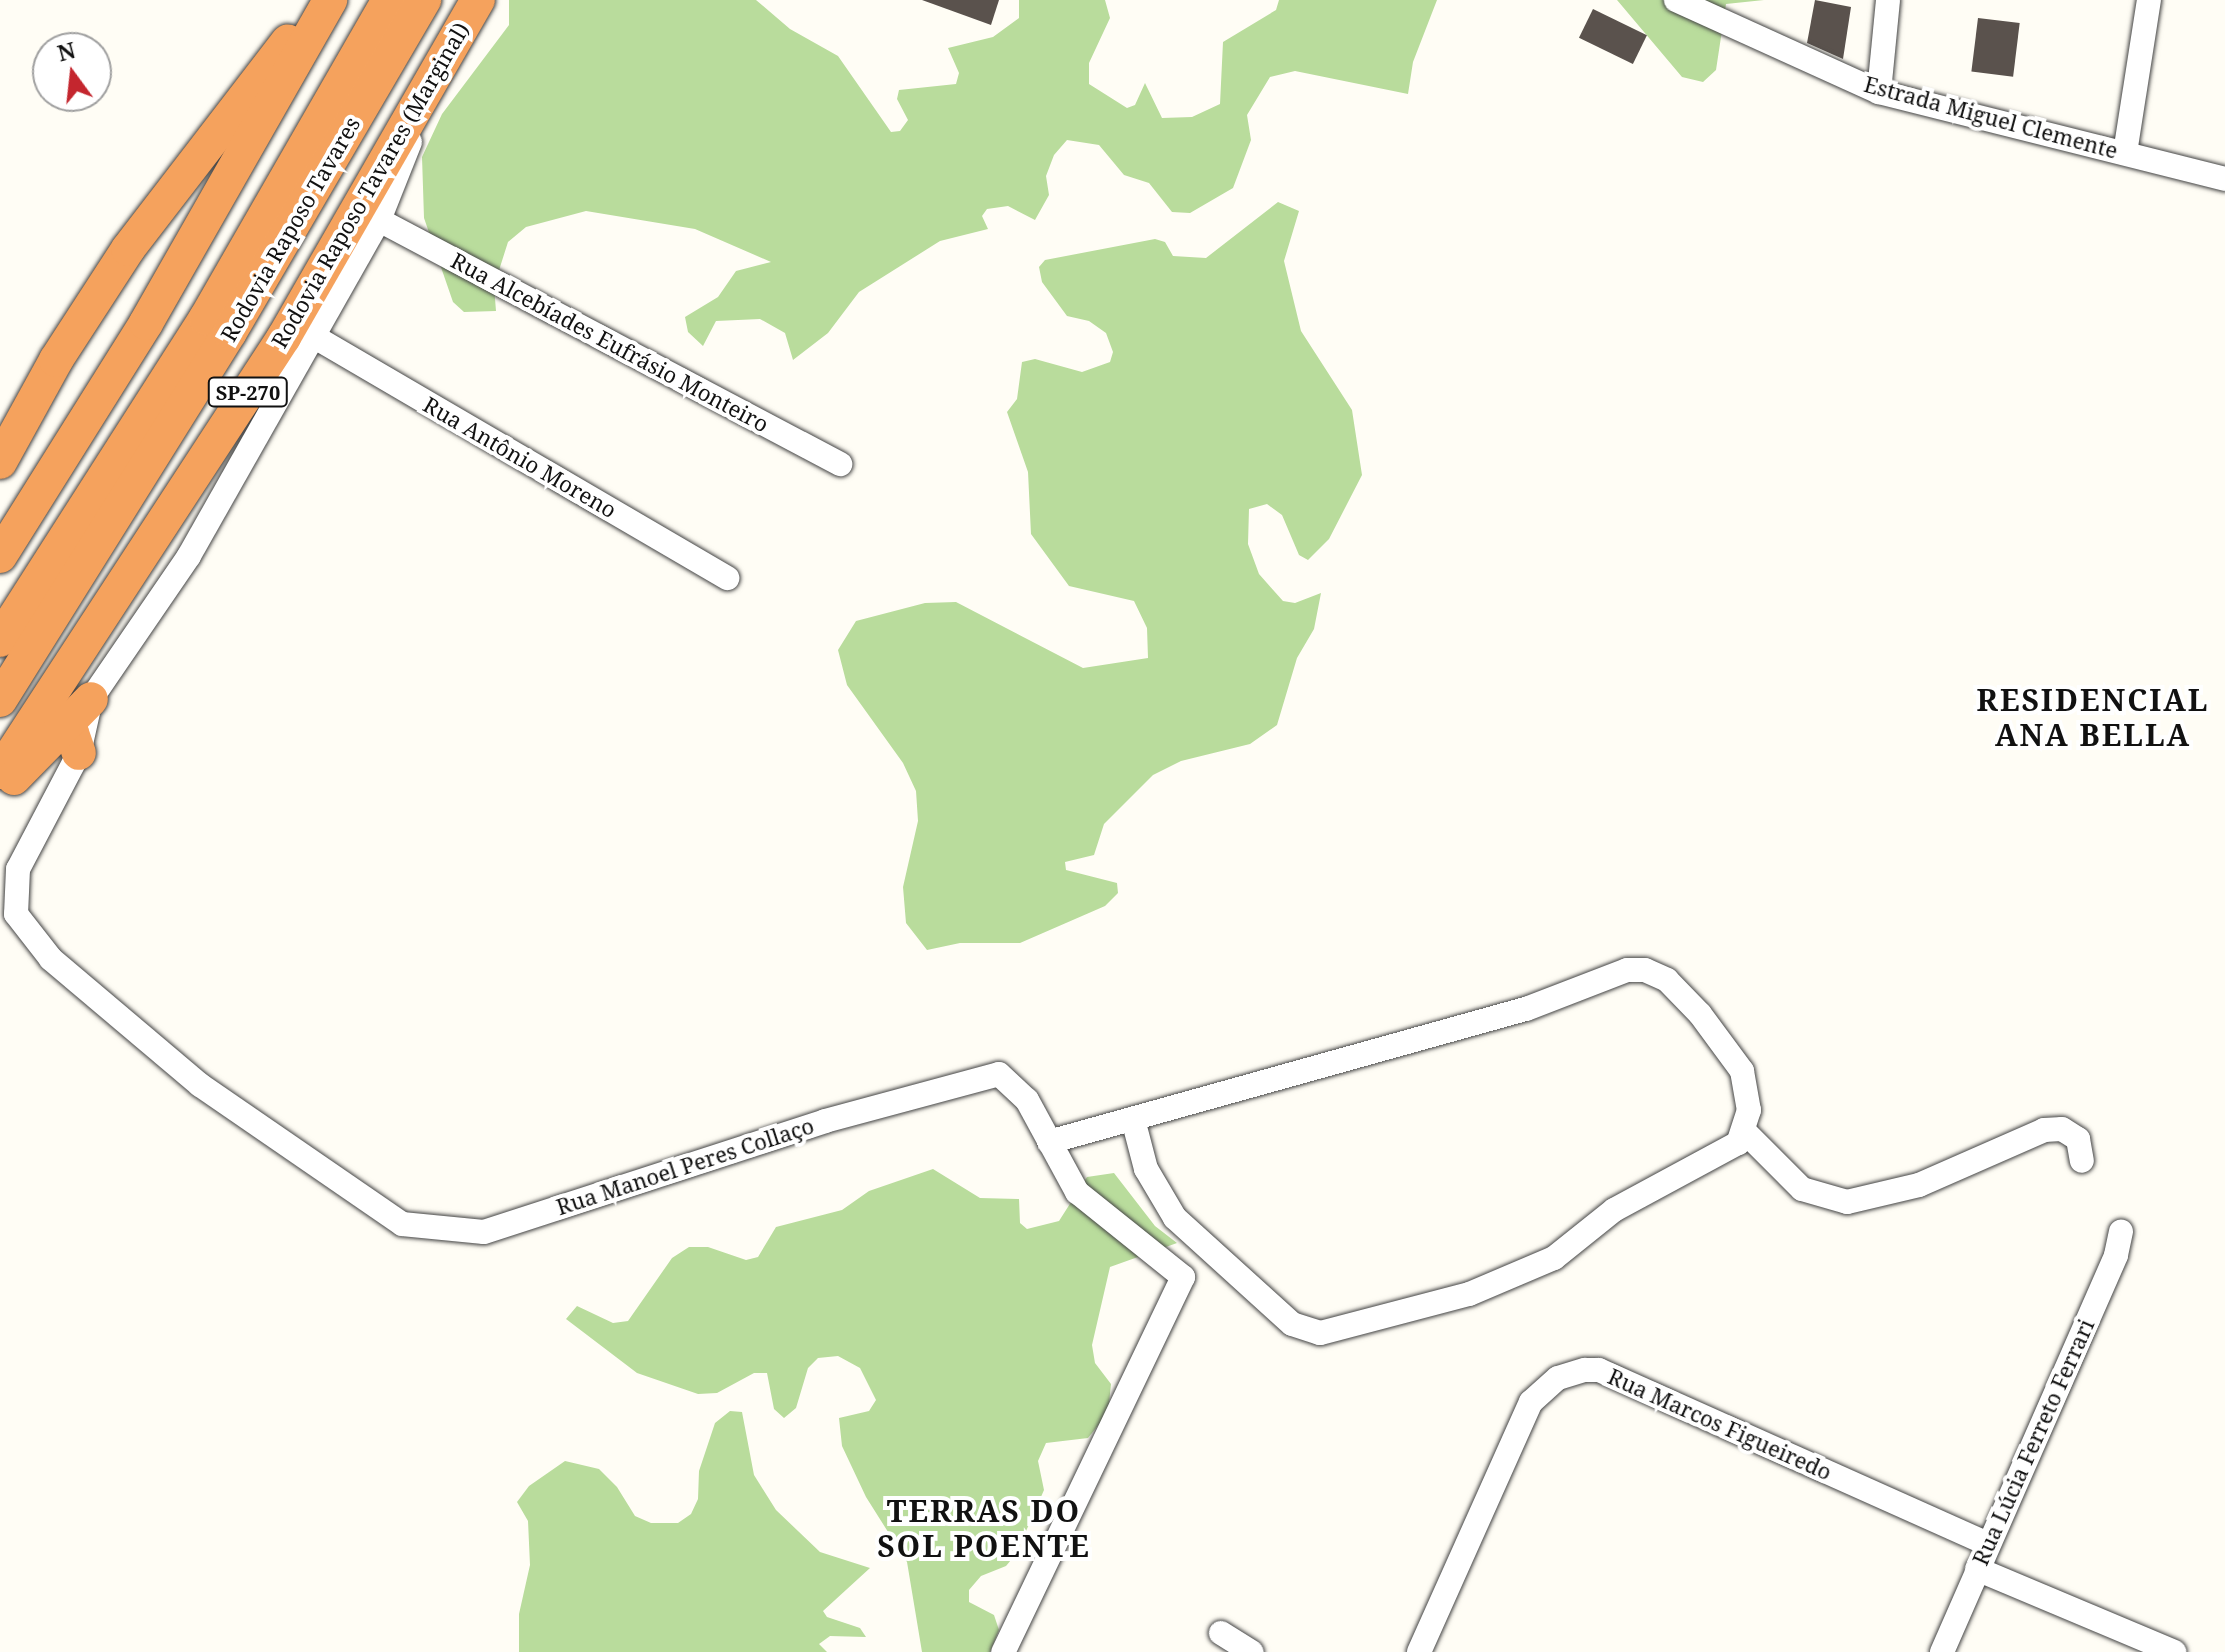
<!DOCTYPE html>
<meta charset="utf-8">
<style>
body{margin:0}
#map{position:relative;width:2225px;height:1652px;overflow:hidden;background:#fffdf5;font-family:"Noto Serif",serif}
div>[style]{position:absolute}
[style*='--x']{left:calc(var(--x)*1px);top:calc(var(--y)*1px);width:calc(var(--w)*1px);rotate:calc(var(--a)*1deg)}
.forest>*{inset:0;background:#b9dc9c}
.building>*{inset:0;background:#5a524d;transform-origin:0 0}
.roads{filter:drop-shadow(0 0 2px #444) drop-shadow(0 0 2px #444)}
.minor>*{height:24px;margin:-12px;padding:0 12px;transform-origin:12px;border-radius:12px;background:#fff}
.highway>*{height:34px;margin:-17px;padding:0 17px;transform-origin:17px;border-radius:17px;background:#f5a25d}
span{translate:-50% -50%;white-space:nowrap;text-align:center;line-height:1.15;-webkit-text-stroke:8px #fff;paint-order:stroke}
.shield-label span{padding:2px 6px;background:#fff;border:2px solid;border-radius:6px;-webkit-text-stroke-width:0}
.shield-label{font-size:20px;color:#111;font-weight:700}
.street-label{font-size:22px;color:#111}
.district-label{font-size:30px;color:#111;font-weight:700;letter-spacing:2px}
.north{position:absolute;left:32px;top:32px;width:80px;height:80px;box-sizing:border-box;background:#fff;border:2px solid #a0a0a0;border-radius:50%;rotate:345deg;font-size:22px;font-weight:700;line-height:32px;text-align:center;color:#111}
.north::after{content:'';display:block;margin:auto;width:28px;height:36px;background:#c4262e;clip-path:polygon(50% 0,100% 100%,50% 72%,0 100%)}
</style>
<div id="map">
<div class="forest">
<i style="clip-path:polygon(509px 0,756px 0,790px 29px,838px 56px,891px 132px,900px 131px,908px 120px,897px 99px,899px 90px,956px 84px,959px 73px,948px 48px,993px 37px,1019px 18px,1019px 0,1105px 0,1110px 18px,1089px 63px,1089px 84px,1127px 108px,1135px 105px,1145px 83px,1162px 118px,1192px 117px,1220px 104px,1223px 42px,1276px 10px,1279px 0,1437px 0,1413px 62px,1408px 94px,1295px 71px,1270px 77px,1247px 115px,1251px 140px,1233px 188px,1190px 213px,1172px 212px,1149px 183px,1124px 175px,1099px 145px,1067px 140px,1054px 155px,1046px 176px,1049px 195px,1035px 220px,1008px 206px,987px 209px,982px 216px,988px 229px,940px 241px,859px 292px,828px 333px,793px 360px,785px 333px,760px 319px,716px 321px,703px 346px,688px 332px,685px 317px,718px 297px,736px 271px,771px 262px,695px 229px,586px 211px,526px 227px,508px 242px,494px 286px,496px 311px,464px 312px,453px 302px,424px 218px,422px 157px,442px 114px,509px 25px)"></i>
<i style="clip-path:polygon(1617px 0,1764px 0,1726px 4px,1716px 70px,1703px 82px,1682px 77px)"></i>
<i style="clip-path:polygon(1278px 202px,1299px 211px,1284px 261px,1301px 331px,1352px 410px,1362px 475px,1329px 539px,1308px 560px,1299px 555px,1282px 515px,1267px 504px,1249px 509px,1248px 544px,1259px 574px,1283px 601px,1295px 603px,1321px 593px,1314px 629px,1297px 658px,1277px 725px,1250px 744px,1181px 761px,1153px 775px,1104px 824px,1094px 855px,1065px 862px,1066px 870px,1117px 883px,1118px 893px,1105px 906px,1020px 943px,960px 943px,927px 950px,906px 923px,903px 887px,918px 821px,916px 791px,903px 763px,847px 685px,838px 650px,856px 621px,925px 603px,956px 602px,1083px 668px,1148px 658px,1147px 628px,1134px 601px,1069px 586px,1031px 534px,1028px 472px,1007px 412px,1017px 399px,1022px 362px,1035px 359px,1082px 372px,1110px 362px,1113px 352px,1106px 333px,1089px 321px,1067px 316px,1042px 282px,1039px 267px,1045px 260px,1155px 239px,1165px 242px,1173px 256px,1206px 258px)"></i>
<i style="clip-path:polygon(933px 1169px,980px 1198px,1019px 1199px,1020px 1223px,1027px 1229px,1059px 1221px,1087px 1177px,1114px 1173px,1155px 1226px,1177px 1243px,1110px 1267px,1092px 1345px,1095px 1363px,1111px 1384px,1108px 1413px,1088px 1438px,1046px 1443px,1038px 1461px,1044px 1490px,1016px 1554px,1006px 1566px,981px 1576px,969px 1590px,969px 1602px,994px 1615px,999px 1630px,990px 1652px,922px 1652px,907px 1562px,866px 1497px,842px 1446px,839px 1418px,869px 1411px,876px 1400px,860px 1368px,838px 1356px,818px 1358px,808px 1368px,796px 1408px,784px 1418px,774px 1409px,767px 1373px,754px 1373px,717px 1393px,698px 1394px,637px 1373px,566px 1319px,577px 1306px,613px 1323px,628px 1321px,672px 1258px,689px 1247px,708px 1247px,746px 1260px,758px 1257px,776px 1227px,842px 1210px,869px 1191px)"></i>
<i style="clip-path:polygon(730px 1411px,742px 1412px,754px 1475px,776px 1510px,820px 1552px,870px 1568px,823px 1611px,827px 1617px,860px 1628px,866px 1637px,830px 1636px,819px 1644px,827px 1652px,519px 1652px,519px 1614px,530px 1565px,528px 1521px,517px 1502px,529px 1486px,565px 1461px,599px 1469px,617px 1487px,635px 1516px,651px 1523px,678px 1523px,691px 1514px,698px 1499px,699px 1471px,715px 1423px)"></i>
</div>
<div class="building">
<i style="clip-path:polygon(922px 0,999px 0,991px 25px)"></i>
<i style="clip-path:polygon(1815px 0,1851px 7px,1843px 59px,1807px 43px)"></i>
<i style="left:1593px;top:9px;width:60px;height:32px;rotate:26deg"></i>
<i style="left:1978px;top:18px;width:42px;height:54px;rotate:7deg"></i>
</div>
<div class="roads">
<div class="minor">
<i style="--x:1676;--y:0;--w:223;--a:24.4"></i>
<i style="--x:1879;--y:92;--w:357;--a:14.1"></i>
<i style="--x:1879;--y:92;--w:92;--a:-84.4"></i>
<i style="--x:410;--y:142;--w:84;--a:111.7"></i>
<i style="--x:379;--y:220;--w:386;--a:119.5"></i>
<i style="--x:189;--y:556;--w:173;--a:124.4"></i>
<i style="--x:91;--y:699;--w:55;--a:102.5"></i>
<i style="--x:79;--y:753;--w:131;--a:117.7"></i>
<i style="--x:18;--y:869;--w:45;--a:92.5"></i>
<i style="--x:16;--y:914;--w:57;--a:52.1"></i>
<i style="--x:51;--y:959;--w:195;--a:40.2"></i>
<i style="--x:200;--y:1085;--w:245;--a:34.5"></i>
<i style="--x:402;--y:1224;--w:82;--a:5.6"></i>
<i style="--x:484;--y:1232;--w:359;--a:-18"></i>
<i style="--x:825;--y:1121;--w:180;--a:-15.1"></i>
<i style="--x:999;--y:1074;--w:38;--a:43"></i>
<i style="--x:1027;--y:1100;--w:105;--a:61.5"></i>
<i style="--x:1077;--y:1192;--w:136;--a:38.7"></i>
<i style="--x:1183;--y:1277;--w:416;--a:115.6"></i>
<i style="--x:2125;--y:153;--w:155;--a:-81.1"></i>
<i style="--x:379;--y:220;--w:522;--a:27.89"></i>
<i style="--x:313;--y:336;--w:480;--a:30.3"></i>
<i style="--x:1744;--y:1131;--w:82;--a:45"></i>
<i style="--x:1802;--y:1189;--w:47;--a:16.1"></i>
<i style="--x:1847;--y:1202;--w:74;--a:-13.3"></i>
<i style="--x:1919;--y:1185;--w:137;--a:-23.7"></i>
<i style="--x:2044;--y:1130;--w:18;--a:-3"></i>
<i style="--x:2062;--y:1129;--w:19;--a:32"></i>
<i style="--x:2078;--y:1139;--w:22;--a:80"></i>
<i style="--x:1049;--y:1142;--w:495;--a:-15.6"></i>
<i style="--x:1526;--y:1009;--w:108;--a:-21.1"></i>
<i style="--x:1627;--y:970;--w:18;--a:0"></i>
<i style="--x:1645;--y:970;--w:24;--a:24"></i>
<i style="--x:1667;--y:980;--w:47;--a:45.9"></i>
<i style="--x:1700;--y:1014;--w:71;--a:53.6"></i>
<i style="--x:1742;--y:1071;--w:40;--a:80"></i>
<i style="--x:1749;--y:1110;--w:35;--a:108"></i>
<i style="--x:1738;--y:1143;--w:141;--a:151.6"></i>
<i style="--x:1614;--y:1210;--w:77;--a:141.3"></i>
<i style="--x:1554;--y:1258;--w:92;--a:157"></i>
<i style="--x:1469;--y:1294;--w:154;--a:165.3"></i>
<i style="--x:1320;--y:1333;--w:29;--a:-162"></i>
<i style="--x:1292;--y:1324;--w:158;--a:-137.8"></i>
<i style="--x:1175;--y:1218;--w:57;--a:-120.6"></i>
<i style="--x:1146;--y:1169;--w:52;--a:-104.6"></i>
<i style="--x:1977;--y:1569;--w:214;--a:22.8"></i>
<i style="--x:1221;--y:1633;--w:36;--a:32"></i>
<i style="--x:1419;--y:1652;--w:274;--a:-65.9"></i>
<i style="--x:1531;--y:1402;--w:36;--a:-42"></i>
<i style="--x:1558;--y:1378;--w:28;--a:-17"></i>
<i style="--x:1585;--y:1370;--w:14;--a:0"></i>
<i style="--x:1599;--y:1370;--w:426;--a:24.1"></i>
<i style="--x:1942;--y:1652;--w:433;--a:-66.3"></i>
<i style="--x:2116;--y:1255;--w:24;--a:-78"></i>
</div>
<div class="highway">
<i style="--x:0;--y:462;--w:116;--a:-61.2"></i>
<i style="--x:56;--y:360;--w:132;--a:-57"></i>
<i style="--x:128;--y:249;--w:262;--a:-52.4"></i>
<i style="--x:0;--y:556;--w:275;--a:-57.9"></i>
<i style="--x:146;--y:323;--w:372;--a:-60.3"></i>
<i style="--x:0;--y:640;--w:382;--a:-57.4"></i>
<i style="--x:206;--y:318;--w:367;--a:-60.1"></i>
<i style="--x:0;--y:700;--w:434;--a:-58"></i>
<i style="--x:230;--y:332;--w:385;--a:-59.7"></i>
<i style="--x:57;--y:734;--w:15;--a:-4"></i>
<i style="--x:72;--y:733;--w:21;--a:71"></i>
<i style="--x:0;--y:772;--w:520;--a:-56.86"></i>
<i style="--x:284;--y:337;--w:389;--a:-60.1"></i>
<i style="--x:14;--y:778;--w:110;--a:-45.7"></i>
</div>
</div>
<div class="shield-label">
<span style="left:248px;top:392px">SP-270</span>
</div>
<div class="street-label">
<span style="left:1991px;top:117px;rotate:15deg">Estrada Miguel Clemente</span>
<span style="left:370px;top:185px;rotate:-60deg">Rodovia Raposo Tavares (Marginal)</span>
<span style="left:290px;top:229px;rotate:-60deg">Rodovia Raposo Tavares</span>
<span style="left:610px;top:342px;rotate:28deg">Rua Alcebíades Eufrásio Monteiro</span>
<span style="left:520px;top:457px;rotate:30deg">Rua Antônio Moreno</span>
<span style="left:685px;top:1166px;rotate:-18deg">Rua Manoel Peres Collaço</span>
<span style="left:1720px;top:1424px;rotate:24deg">Rua Marcos Figueiredo</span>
<span style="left:2033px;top:1442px;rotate:-66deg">Rua Lúcia Ferreto Ferrari</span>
</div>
<div class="district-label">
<span style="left:2093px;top:717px">RESIDENCIAL<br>ANA BELLA</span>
<span style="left:984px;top:1528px">TERRAS DO<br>SOL POENTE</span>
</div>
<div class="north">N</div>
</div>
